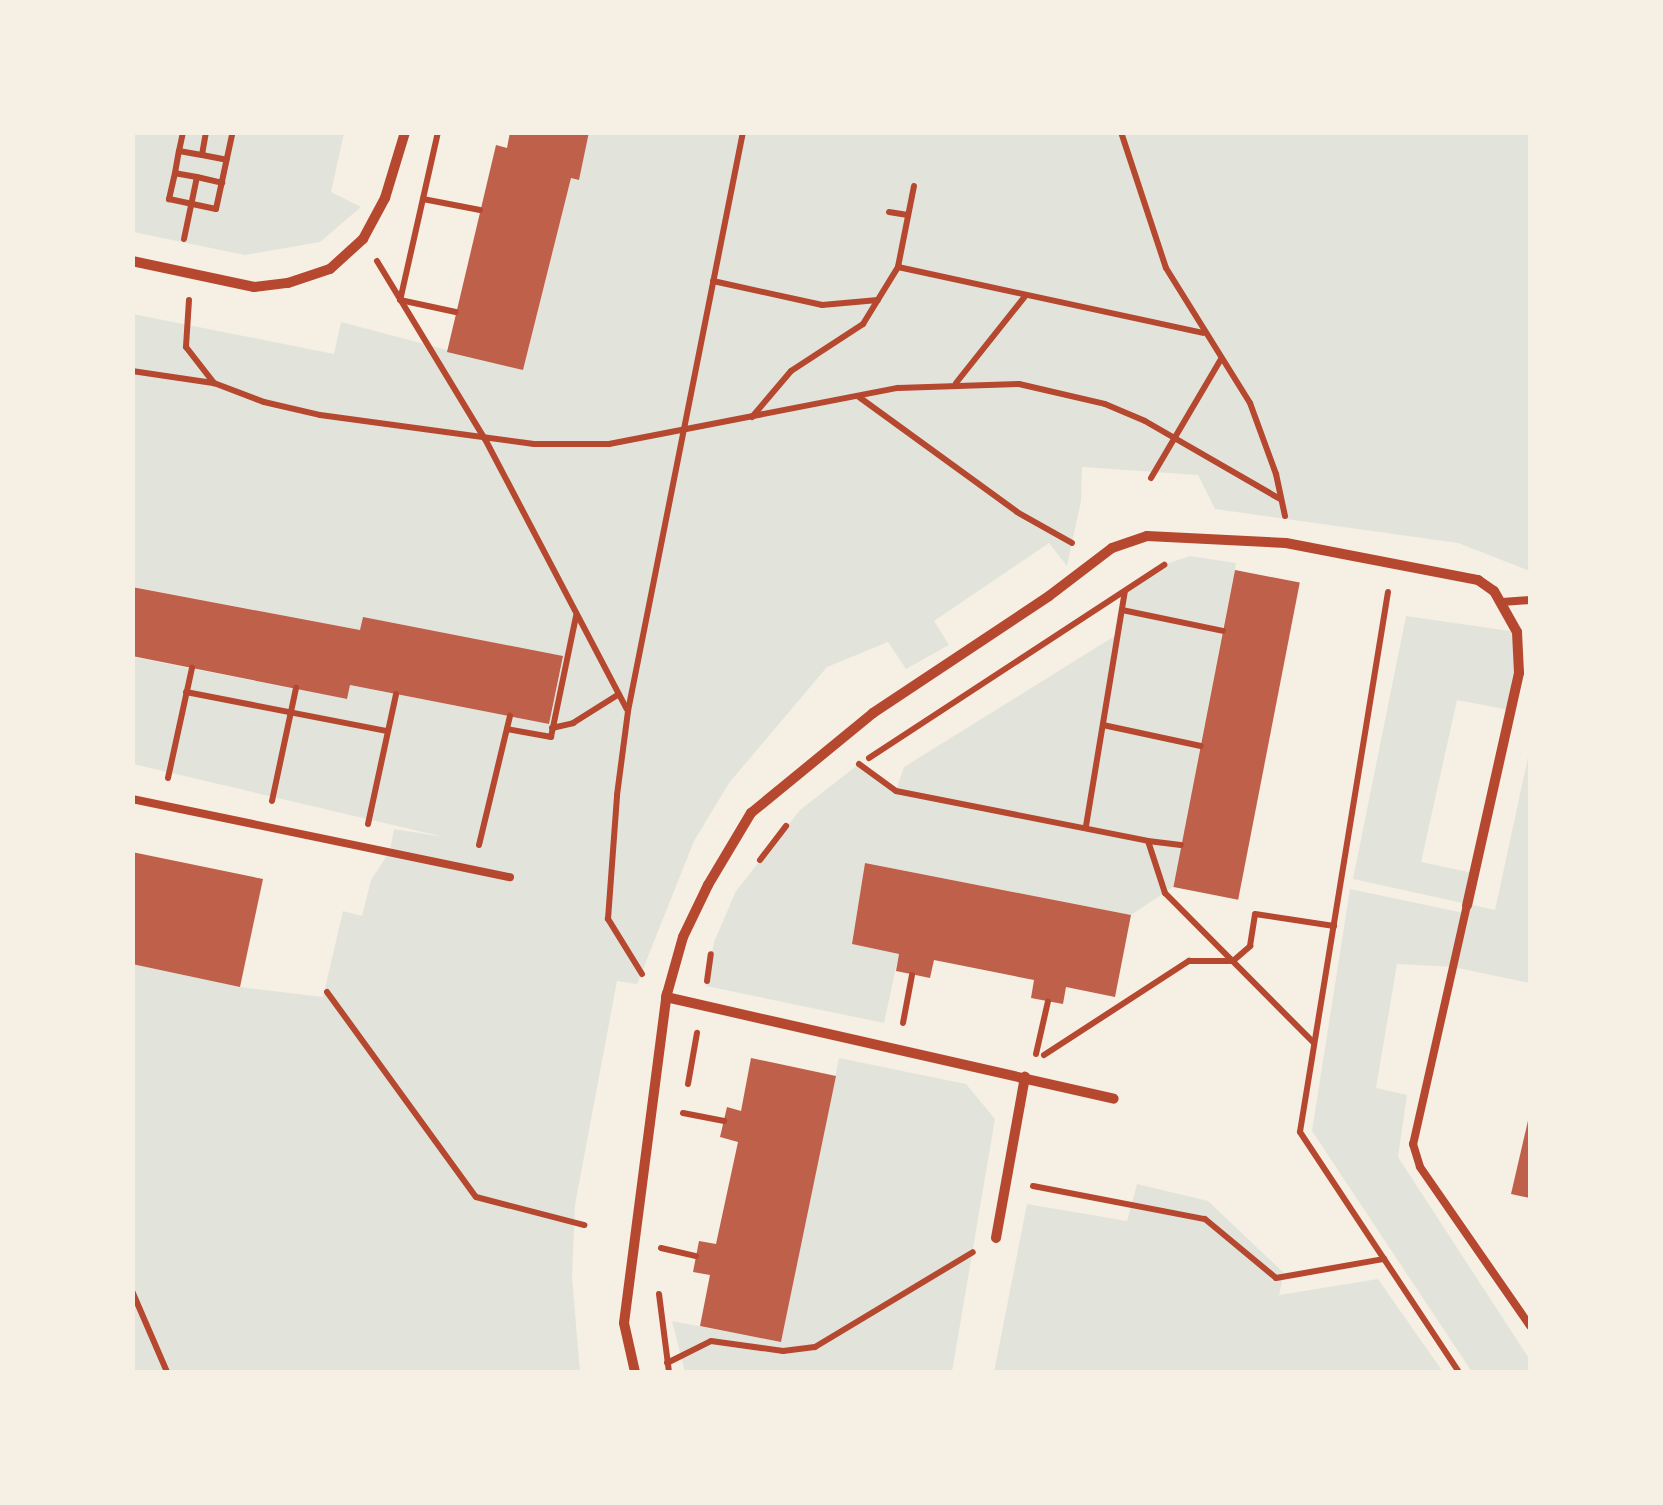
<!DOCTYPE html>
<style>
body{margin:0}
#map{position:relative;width:1663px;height:1505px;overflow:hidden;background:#f6efe4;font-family:Signika,sans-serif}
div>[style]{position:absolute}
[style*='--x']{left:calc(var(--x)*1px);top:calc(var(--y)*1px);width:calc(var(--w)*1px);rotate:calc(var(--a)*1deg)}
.green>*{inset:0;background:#e2e4dc}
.building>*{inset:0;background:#bf614a;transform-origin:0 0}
.path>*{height:6px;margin:-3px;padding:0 3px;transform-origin:3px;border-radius:3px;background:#b5482f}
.service>*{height:8px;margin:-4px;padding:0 4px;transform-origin:4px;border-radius:4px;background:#b5482f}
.minor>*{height:10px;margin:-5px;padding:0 5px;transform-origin:5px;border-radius:5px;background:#b5482f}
span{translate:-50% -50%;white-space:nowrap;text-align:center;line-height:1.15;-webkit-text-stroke:10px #f6efe4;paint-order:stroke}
.frame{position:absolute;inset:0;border:135px solid #f6efe4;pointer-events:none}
</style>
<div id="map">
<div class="green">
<i style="clip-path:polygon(134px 133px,344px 133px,331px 192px,361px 207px,320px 242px,245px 255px,133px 232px)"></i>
<i style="clip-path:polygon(588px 133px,1530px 133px,1530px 571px,1458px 543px,1215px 509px,1198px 475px,1082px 467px,1081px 501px,1067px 566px,1049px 543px,934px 621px,949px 645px,906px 669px,888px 642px,827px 667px,729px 783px,694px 841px,637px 984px,617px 981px,575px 1205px,572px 1277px,580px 1372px,133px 1372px,133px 964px,240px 987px,323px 997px,343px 911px,362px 916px,371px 880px,390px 851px,394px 829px,444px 837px,133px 764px,133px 657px,346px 699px,350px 685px,549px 724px,563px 657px,360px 630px,133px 587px,133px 314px,334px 354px,341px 322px,523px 370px,571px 178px,578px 180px)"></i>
<i style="clip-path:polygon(1190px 556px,1236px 563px,1173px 887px,1131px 915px,865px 863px,852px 944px,899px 954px,884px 1023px,706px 986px,714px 942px,736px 891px,800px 810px,859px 764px,896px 790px,904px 767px,1118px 634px,1125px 590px,1166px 564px)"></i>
<i style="clip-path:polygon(1406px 616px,1517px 632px,1519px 651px,1509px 710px,1457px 700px,1421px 862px,1473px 873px,1468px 904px,1495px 910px,1530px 748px,1530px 983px,1453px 967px,1397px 964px,1376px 1088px,1407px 1095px,1398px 1157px,1530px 1360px,1530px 1372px,1472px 1372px,1312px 1131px,1350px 889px,1464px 913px,1467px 904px,1353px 879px)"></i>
<i style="clip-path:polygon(839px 1058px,966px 1084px,995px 1119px,952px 1372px,685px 1372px,672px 1321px,781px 1342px)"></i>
<i style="clip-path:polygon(1137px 1184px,1208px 1201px,1284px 1273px,1279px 1295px,1378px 1279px,1443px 1372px,994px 1372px,1027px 1204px,1127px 1221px)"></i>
</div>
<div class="building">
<i style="clip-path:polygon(510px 132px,589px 132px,579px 180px,571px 178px,523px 370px,447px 352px,496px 145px,507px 148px)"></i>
<i style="left:1235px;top:570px;width:66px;height:323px;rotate:11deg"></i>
<i style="clip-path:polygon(132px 587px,360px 630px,363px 617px,563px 656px,549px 724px,350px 685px,347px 699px,132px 656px)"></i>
<i style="clip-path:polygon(132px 852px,263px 879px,240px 987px,132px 964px)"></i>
<i style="clip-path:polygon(865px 863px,1131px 915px,1115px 997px,1066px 987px,1063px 1004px,1031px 998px,1034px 980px,934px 960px,930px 978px,896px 971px,899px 954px,852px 944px)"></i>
<i style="clip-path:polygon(751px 1058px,836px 1076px,781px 1342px,700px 1326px,710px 1275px,693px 1272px,699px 1241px,716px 1244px,738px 1142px,720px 1137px,727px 1107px,741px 1111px)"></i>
<i style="clip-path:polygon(1530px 1112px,1530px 1198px,1511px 1194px)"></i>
</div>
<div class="path">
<i style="--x:206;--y:132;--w:23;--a:100"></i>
<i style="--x:202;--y:155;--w:25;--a:11"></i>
<i style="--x:438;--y:132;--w:172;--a:102.7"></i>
<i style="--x:400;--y:300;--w:57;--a:12.1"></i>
<i style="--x:1121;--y:132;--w:143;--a:71.7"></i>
<i style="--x:1166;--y:268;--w:159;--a:58.1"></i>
<i style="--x:1250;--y:403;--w:76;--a:69.9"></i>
<i style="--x:1276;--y:474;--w:43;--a:77.9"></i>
<i style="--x:179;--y:151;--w:19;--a:-78"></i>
<i style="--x:175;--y:173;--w:27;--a:103"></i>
<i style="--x:169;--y:199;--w:48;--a:12"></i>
<i style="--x:216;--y:209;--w:76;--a:-77.8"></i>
<i style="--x:197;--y:177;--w:22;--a:-170"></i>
<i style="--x:175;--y:173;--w:22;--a:-80"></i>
<i style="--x:179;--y:151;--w:23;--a:10"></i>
<i style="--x:914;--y:186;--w:83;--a:101.2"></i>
<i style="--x:898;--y:267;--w:312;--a:12.2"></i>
<i style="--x:423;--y:199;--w:58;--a:10.9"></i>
<i style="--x:889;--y:212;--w:19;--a:9"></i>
<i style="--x:184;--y:239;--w:63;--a:-78.2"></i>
<i style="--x:197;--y:177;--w:26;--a:13"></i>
<i style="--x:377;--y:261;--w:208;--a:58.8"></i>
<i style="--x:485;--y:439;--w:305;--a:62.3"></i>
<i style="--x:713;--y:281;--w:112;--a:12.4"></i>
<i style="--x:822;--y:305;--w:56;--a:-5.1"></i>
<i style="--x:189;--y:300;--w:47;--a:93.7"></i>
<i style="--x:186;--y:347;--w:46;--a:52.1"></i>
<i style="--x:214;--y:383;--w:53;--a:20.8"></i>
<i style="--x:264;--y:402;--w:57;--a:13.1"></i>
<i style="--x:320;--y:415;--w:216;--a:7.7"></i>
<i style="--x:534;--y:444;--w:75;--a:0"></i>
<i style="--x:609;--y:444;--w:294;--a:-11"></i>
<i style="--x:898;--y:388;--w:121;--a:-1.9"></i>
<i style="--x:1019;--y:384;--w:88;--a:13.1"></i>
<i style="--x:1105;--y:404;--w:43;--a:23"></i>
<i style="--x:1145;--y:421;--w:156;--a:30"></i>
<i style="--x:132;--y:371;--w:82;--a:8.4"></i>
<i style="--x:956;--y:383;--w:112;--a:-51.5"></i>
<i style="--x:859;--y:397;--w:195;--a:36"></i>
<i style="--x:1017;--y:512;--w:63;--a:29.4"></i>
<i style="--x:752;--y:417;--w:60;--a:-49.7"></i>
<i style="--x:791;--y:371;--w:86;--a:-33.1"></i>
<i style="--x:863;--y:324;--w:67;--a:-58.4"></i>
<i style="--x:1151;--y:478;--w:138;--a:-59.5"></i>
<i style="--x:1388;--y:592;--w:547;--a:99.26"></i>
<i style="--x:1300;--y:1132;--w:288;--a:56.5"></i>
<i style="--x:1122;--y:610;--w:103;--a:11.7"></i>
<i style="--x:186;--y:692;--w:205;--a:11"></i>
<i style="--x:1103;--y:725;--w:100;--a:12.1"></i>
<i style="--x:552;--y:728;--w:22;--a:-13"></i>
<i style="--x:573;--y:723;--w:54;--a:-32.2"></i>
<i style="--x:507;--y:729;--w:45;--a:10.3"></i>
<i style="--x:551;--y:737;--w:124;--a:-78.3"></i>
<i style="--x:869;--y:758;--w:353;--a:-33.2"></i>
<i style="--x:859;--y:764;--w:46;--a:36.1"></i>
<i style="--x:896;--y:791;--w:257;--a:11.2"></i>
<i style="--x:1148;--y:841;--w:55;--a:71.9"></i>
<i style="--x:1165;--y:893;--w:211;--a:45.2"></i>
<i style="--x:168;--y:778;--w:113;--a:-77.7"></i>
<i style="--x:272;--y:801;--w:116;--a:-78"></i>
<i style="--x:368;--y:824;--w:133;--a:-77.8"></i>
<i style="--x:1086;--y:826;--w:238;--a:-80.6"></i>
<i style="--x:1148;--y:841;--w:33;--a:7"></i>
<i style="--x:479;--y:845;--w:133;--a:-76.5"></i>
<i style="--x:760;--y:860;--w:43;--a:-52.6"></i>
<i style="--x:642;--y:974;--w:65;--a:-121.7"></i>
<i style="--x:608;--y:919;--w:124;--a:-85.8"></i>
<i style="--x:617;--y:795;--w:85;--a:-82.5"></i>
<i style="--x:628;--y:711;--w:590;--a:-78.77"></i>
<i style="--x:707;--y:981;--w:27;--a:-82"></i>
<i style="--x:327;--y:992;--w:253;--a:54"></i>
<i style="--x:476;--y:1197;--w:112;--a:14.5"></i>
<i style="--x:903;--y:1023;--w:49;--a:-79.4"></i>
<i style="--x:1036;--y:1054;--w:54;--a:-77.2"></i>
<i style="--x:1044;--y:1055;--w:173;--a:-33"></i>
<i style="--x:1189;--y:961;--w:44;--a:0"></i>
<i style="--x:1233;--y:961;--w:23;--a:-41"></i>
<i style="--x:1250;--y:946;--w:32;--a:-81"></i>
<i style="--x:1255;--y:914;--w:80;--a:8.6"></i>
<i style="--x:688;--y:1084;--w:52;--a:-80"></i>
<i style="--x:683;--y:1113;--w:42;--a:11"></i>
<i style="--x:1033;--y:1186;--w:175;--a:10.9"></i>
<i style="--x:1205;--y:1219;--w:92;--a:39.7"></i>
<i style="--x:1276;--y:1278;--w:110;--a:-10"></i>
<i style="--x:661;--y:1248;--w:36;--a:13"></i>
<i style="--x:132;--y:1291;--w:88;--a:66.6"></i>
<i style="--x:659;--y:1294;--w:79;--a:82.7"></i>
<i style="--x:667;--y:1363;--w:49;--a:-26.6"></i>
<i style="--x:711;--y:1341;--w:73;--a:7.9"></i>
<i style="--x:783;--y:1351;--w:32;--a:-7"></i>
<i style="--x:815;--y:1347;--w:184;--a:-31"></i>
</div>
<div class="service">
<i style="--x:1502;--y:602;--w:28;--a:-4"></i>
<i style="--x:132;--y:799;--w:386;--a:11.7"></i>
<i style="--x:1467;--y:905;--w:245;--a:102.7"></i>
<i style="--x:1413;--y:1144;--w:24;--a:73"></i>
<i style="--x:1420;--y:1167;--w:193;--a:55.3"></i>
</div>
<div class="minor">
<i style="--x:132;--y:261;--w:125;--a:12"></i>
<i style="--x:254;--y:287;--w:34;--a:-7"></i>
<i style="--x:288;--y:283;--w:44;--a:-18.4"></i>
<i style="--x:330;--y:269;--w:45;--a:-42.3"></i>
<i style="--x:363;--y:239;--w:47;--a:-61.8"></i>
<i style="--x:385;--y:198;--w:69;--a:-73.1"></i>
<i style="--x:666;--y:997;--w:459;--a:12.8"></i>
<i style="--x:996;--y:1238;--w:164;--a:-79.8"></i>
<i style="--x:635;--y:1372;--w:50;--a:-102.7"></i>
<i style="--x:624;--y:1323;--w:332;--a:-82.6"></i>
<i style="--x:667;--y:994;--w:59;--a:-74.3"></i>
<i style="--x:683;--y:937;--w:58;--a:-64.3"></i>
<i style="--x:708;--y:885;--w:84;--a:-59.2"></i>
<i style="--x:751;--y:813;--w:158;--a:-39.3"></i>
<i style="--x:873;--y:713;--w:211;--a:-33.6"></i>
<i style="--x:1049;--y:596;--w:79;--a:-37.3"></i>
<i style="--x:1112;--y:548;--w:37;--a:-19"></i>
<i style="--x:1147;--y:536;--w:139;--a:2.9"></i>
<i style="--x:1286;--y:543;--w:196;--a:10.9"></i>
<i style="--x:1478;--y:580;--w:19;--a:35"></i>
<i style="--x:1494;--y:591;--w:47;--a:60.7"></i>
<i style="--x:1517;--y:632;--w:41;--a:87.2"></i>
<i style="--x:1519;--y:673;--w:238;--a:102.6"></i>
</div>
<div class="frame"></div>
</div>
